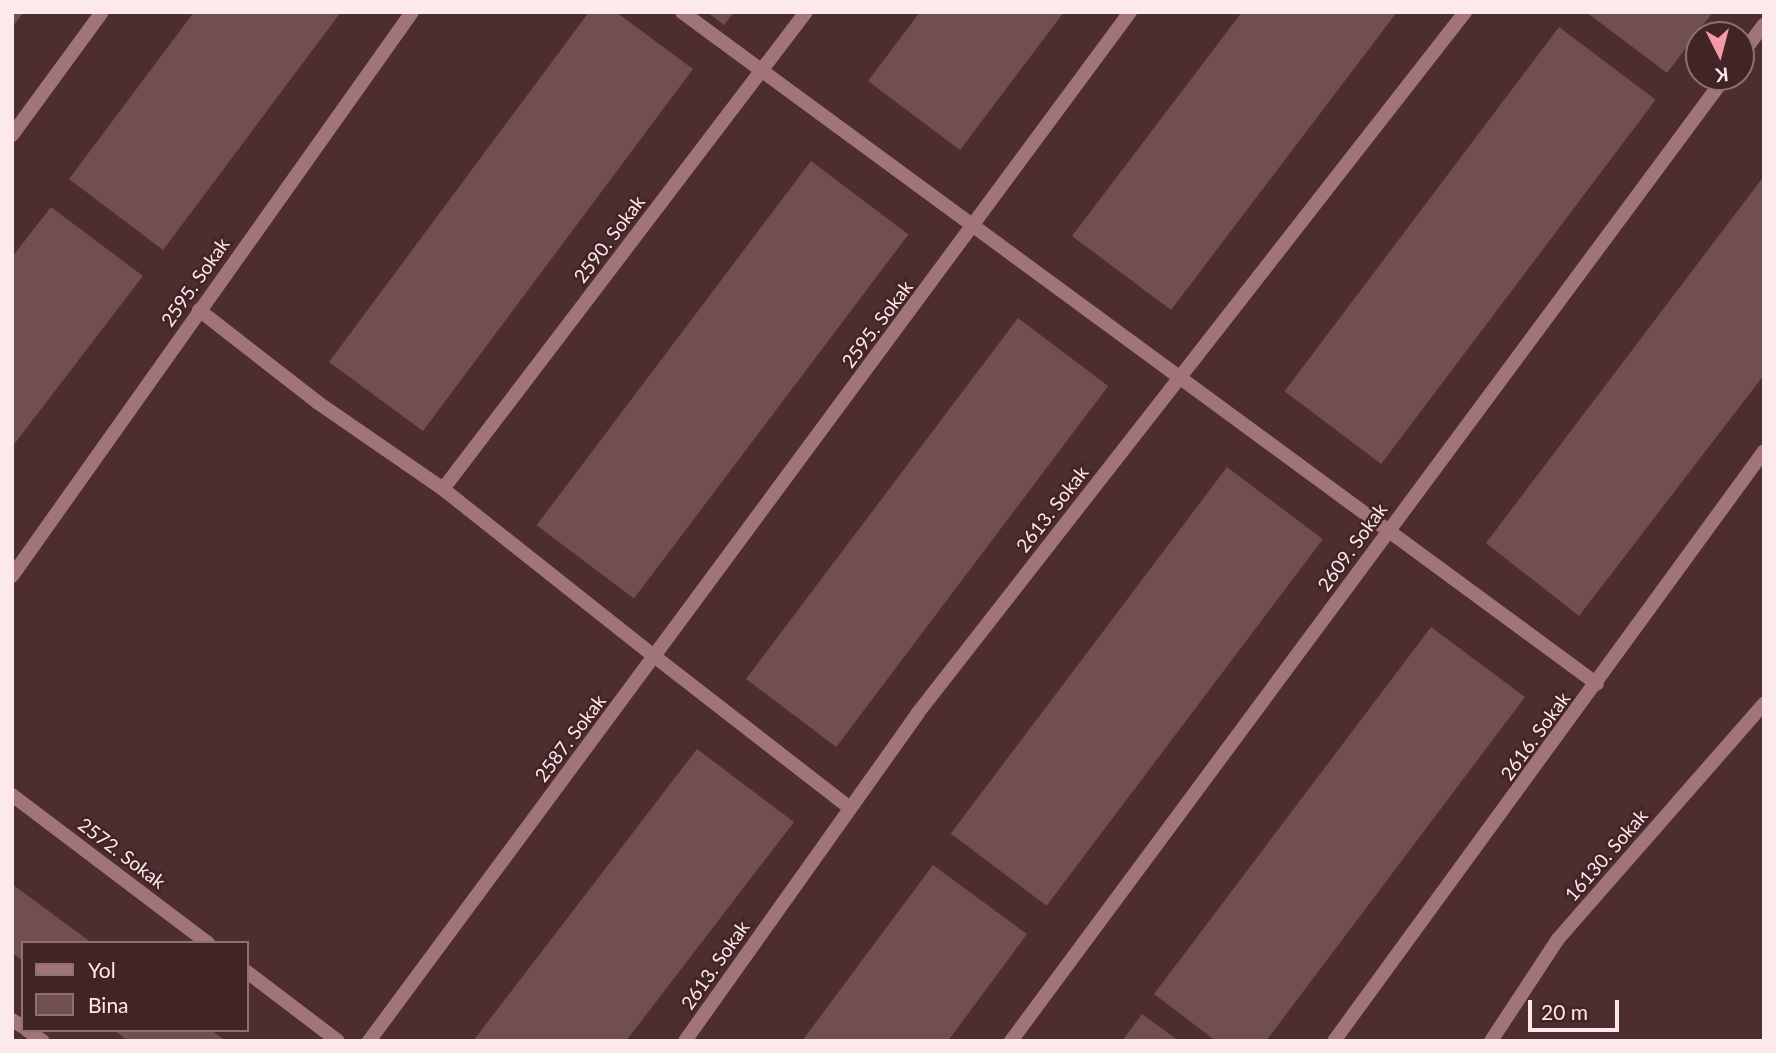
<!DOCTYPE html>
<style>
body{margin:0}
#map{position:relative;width:1776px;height:1053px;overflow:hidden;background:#4d2d30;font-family:Lato,sans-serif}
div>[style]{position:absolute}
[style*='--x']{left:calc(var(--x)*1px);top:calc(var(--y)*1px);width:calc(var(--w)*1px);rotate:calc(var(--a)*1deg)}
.building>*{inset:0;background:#714e51;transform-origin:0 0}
.street>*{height:14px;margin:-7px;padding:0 7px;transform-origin:7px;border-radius:7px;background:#a07478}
span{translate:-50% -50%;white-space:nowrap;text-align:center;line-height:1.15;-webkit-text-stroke:5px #422326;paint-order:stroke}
.street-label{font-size:19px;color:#fee9ea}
.frame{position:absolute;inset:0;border:14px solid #fee9ea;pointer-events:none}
.legend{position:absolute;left:21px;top:941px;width:228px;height:91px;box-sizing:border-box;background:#422326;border:2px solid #8d7274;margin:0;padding:9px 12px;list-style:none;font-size:21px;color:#fee9ea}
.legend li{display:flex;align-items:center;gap:14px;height:35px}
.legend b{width:35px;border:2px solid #8d7274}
.north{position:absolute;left:1685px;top:21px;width:70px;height:70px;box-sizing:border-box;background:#422326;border:2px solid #8d7274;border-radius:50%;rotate:174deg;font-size:19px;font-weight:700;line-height:28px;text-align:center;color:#fee9ea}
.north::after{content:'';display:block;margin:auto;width:24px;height:32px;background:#f49aa3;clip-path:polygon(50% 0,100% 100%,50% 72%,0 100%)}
.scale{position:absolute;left:1528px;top:1000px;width:91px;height:32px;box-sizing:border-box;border:4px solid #fee9ea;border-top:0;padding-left:9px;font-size:21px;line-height:24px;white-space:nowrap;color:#fee9ea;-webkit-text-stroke:5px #422326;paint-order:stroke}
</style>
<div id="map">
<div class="building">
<i style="clip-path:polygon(12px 12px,24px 12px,12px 27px)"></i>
<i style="clip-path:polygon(194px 12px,341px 12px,163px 250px,69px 179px)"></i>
<i style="clip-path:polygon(589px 12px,616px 12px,693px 69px,423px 431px,329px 362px)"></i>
<i style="clip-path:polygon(707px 12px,734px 12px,724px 25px)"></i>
<i style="clip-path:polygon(920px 12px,1064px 12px,960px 150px,868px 81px)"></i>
<i style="clip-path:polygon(1242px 12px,1397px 12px,1171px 310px,1072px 236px)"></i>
<i style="clip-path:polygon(1586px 12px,1713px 12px,1667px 73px)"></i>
<i style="left:1559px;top:27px;width:121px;height:456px;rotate:37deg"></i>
<i style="left:811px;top:161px;width:122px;height:456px;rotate:37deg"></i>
<i style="clip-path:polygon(1764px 176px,1764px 375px,1579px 616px,1486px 543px)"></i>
<i style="clip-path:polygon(51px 207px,143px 276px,12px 447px,12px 257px)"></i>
<i style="left:1018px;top:318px;width:113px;height:452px;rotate:37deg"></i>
<i style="left:1227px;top:467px;width:120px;height:459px;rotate:37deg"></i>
<i style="clip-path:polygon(1431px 627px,1525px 697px,1266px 1041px,1216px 1041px,1154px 994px)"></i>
<i style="clip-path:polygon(697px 749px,794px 822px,626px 1041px,473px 1041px)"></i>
<i style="clip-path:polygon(933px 865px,1027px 934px,948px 1041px,802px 1041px)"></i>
<i style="clip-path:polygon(12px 884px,92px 943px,23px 943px,23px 961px,12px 953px)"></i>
<i style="clip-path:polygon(1142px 1014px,1179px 1041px,1122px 1041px)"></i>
<i style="clip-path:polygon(114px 1030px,211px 1030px,226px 1041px,128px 1041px)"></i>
</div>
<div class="street">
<i style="--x:682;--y:12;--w:1135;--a:36.29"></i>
<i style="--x:1741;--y:55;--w:38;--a:-53"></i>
<i style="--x:12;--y:135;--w:152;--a:-53.8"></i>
<i style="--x:199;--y:310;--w:150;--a:37.9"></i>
<i style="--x:317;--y:402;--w:153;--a:34.6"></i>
<i style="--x:443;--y:489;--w:269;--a:38.4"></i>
<i style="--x:654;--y:656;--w:801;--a:-53.53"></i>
<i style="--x:443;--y:489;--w:599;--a:-52.73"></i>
<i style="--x:12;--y:576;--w:691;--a:-54.65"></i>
<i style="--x:12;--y:795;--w:246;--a:37.1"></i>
<i style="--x:247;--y:972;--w:114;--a:37.2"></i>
<i style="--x:12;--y:1020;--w:13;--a:32"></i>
<i style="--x:27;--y:1030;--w:19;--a:35"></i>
<i style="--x:369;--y:1041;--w:479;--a:-53.5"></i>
<i style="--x:654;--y:656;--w:248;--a:37.8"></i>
<i style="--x:685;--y:1041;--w:401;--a:-54.6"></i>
<i style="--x:917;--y:714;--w:891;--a:-52.02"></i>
<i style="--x:1011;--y:1041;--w:1200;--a:-53.47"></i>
<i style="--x:1334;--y:1041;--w:730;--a:-53.91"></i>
<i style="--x:1491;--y:1041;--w:122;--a:-56.7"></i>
<i style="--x:1558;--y:939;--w:313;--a:-48.8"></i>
</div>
<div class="street-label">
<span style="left:609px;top:239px;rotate:-53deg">2590. Sokak</span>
<span style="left:195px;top:282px;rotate:-55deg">2595. Sokak</span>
<span style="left:877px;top:324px;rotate:-53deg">2595. Sokak</span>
<span style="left:1052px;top:509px;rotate:-52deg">2613. Sokak</span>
<span style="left:1352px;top:547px;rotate:-54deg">2609. Sokak</span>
<span style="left:1535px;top:736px;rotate:-54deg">2616. Sokak</span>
<span style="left:570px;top:738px;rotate:-53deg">2587. Sokak</span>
<span style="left:122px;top:853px;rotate:37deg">2572. Sokak</span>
<span style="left:1606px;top:855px;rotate:-49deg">16130. Sokak</span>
<span style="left:715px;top:965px;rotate:-55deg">2613. Sokak</span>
</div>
<div class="frame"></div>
<ul class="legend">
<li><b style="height:9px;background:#a07478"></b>Yol</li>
<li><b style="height:19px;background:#714e51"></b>Bina</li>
</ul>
<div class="north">K</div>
<div class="scale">20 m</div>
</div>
